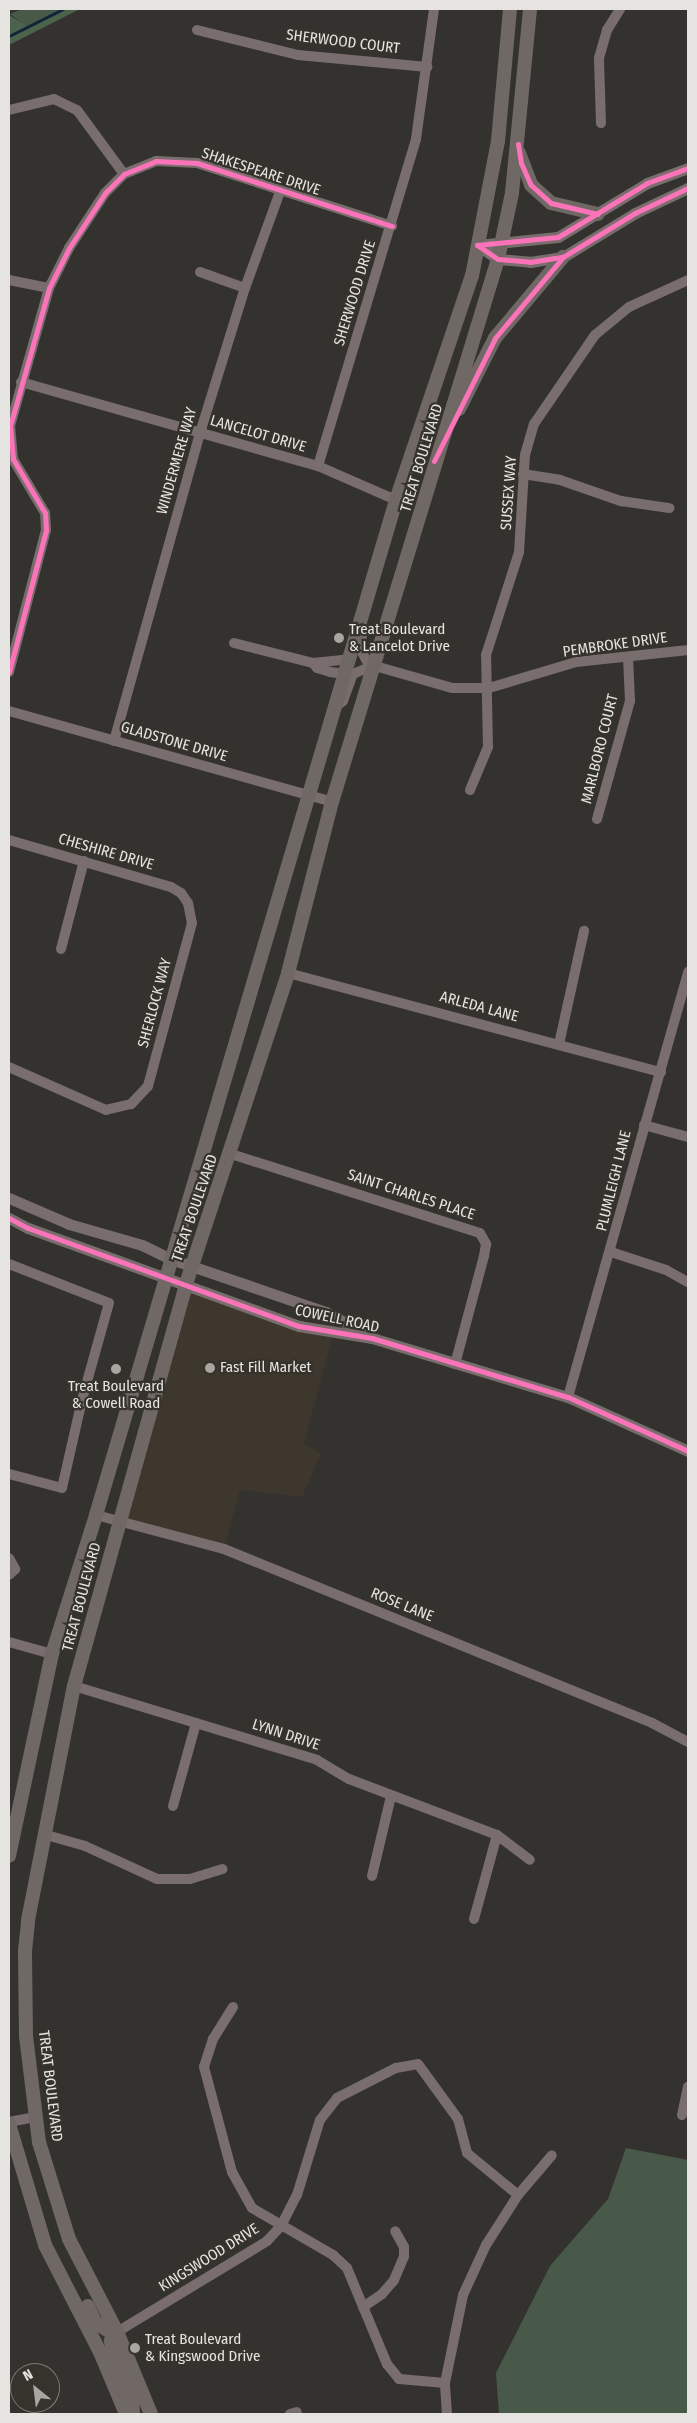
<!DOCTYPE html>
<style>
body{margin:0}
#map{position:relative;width:697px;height:2423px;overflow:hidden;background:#34322f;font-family:"Fira Sans Condensed",sans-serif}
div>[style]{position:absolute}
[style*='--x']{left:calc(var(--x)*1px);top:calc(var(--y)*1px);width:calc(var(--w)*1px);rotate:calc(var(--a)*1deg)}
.built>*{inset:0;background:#3e372d}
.green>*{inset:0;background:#485949}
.forest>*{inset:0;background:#4b624c}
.stream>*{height:3px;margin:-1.5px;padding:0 1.5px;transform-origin:1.5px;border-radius:1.5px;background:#112539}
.minor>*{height:10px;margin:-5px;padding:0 5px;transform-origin:5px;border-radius:5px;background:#796e6d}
.tertiary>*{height:11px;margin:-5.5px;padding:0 5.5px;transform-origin:5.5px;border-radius:5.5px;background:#796e6d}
.secondary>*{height:14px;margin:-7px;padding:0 7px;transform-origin:7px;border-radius:7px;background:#706865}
.cycleway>*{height:5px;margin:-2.5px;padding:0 2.5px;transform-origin:2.5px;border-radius:2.5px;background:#fb73b8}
.dots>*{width:14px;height:14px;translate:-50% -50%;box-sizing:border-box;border:2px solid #36332d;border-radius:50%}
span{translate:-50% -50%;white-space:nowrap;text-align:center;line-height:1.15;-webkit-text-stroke:4.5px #36332d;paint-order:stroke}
.street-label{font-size:15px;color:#e6e4e0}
.poi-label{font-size:15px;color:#e6e4e0}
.left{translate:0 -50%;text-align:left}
.frame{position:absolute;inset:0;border:10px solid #e6e4e0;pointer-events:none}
.north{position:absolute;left:10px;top:2363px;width:50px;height:50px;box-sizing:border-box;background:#36332d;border:1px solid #7c7a75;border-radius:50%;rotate:331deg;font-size:14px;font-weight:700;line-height:20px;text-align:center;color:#e6e4e0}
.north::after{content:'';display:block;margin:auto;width:18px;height:22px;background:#a8a6a2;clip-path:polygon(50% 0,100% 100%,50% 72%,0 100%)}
</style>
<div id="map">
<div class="built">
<i style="clip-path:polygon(186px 1284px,334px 1331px,304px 1443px,321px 1454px,302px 1497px,240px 1490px,224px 1549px,120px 1520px)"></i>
</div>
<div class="green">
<i style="clip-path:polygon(22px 9px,63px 9px,27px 27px,10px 14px)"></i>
<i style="clip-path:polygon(626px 2148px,688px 2160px,688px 2414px,499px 2414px,496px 2373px,550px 2266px,608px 2199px)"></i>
</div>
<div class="forest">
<i style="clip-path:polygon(63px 9px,80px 9px,9px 45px,9px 15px,27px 26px)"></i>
</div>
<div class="stream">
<i style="--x:9;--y:36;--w:60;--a:-26.6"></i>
</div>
<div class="minor">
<i style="--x:197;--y:30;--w:104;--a:13.9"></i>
<i style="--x:298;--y:55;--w:130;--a:5.3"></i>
<i style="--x:9;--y:110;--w:46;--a:-13.7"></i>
<i style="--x:54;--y:99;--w:25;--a:26"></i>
<i style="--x:77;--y:110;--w:79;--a:53.7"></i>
<i style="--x:601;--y:123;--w:65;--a:-91.8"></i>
<i style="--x:599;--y:58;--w:29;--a:-74"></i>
<i style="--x:607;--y:30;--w:25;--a:-58"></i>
<i style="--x:200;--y:272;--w:48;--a:19.6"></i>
<i style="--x:9;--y:280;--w:41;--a:11.3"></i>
<i style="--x:21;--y:382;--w:309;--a:15.8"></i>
<i style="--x:318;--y:466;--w:85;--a:23.6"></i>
<i style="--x:318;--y:466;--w:341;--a:-73.3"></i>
<i style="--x:416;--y:139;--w:131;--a:-82.1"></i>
<i style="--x:523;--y:474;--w:37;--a:9"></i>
<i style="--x:560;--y:480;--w:65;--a:19"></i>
<i style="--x:621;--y:501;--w:49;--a:8.3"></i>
<i style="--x:362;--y:636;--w:12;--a:99"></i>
<i style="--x:360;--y:648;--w:18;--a:63"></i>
<i style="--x:368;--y:664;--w:87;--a:15.9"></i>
<i style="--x:452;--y:688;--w:37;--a:0"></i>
<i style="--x:489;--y:688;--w:91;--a:-16.6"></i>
<i style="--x:576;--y:662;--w:113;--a:-6.1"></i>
<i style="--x:234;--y:643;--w:81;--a:14.2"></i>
<i style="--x:313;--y:663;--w:6;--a:51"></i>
<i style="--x:317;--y:668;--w:14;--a:17"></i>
<i style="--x:330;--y:672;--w:16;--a:7"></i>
<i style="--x:313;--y:663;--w:37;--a:-6"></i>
<i style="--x:9;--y:672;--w:147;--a:-75.4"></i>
<i style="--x:46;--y:530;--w:17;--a:-93"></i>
<i style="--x:45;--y:513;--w:63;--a:-120.7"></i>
<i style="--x:13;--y:459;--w:33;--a:-95"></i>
<i style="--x:10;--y:426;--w:143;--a:-74.2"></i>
<i style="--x:49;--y:288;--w:45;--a:-63.4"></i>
<i style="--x:69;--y:248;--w:66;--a:-56.8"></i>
<i style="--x:105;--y:193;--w:27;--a:-45"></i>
<i style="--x:124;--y:174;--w:35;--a:-22"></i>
<i style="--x:156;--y:161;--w:41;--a:2.8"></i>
<i style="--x:197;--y:163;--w:205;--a:17.9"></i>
<i style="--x:338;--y:705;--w:6;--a:-39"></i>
<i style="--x:343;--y:701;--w:29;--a:-70"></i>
<i style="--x:353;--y:674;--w:21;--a:-23"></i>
<i style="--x:9;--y:711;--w:336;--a:15.7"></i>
<i style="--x:114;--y:741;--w:320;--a:-74.4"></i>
<i style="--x:200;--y:433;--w:152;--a:-72.8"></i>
<i style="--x:245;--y:288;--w:102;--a:-70"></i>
<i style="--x:470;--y:790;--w:47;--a:-67.3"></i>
<i style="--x:488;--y:747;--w:92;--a:-91.2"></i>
<i style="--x:486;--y:655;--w:108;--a:-72.2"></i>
<i style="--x:519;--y:552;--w:97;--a:-86.5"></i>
<i style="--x:525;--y:455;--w:32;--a:-74"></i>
<i style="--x:534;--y:424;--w:108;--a:-55.6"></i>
<i style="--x:595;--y:335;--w:44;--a:-39.5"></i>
<i style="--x:629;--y:307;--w:65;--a:-24.6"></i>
<i style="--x:597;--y:819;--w:123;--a:-74.4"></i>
<i style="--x:630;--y:701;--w:44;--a:-92.6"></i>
<i style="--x:9;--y:840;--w:169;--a:16.2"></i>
<i style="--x:171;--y:887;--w:12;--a:31"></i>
<i style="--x:181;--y:893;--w:12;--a:55"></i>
<i style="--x:188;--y:903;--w:20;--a:79"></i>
<i style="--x:192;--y:923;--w:169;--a:105.1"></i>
<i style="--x:148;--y:1086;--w:25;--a:133"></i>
<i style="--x:131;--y:1104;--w:26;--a:167"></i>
<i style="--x:106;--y:1110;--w:106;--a:-156.1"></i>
<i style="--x:61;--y:949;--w:91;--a:-75.4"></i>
<i style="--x:288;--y:973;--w:386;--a:14.9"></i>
<i style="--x:559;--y:1044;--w:116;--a:-77.5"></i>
<i style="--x:644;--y:1125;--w:46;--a:15.3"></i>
<i style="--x:231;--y:1154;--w:261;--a:17.6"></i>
<i style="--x:480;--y:1233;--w:13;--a:61"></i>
<i style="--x:486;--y:1244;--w:12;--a:99"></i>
<i style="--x:484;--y:1256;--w:112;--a:105"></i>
<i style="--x:611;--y:1252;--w:58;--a:18.1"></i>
<i style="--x:666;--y:1270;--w:25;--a:29"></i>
<i style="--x:9;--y:1264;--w:107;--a:21.3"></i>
<i style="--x:109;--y:1303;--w:101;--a:105.6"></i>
<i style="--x:82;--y:1400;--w:90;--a:102.8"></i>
<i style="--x:62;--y:1488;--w:55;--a:-165.2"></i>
<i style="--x:568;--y:1397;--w:442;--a:-74.2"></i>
<i style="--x:96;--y:1515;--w:132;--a:14.9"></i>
<i style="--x:224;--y:1549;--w:462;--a:22.1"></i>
<i style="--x:652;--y:1723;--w:41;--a:27.8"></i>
<i style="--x:9;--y:1558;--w:13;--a:61"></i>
<i style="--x:15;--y:1569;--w:8;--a:135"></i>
<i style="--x:9;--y:1642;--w:45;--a:15.6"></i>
<i style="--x:74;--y:1686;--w:254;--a:16.9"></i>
<i style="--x:317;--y:1760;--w:37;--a:31"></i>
<i style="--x:349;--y:1779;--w:158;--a:20.7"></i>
<i style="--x:497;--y:1835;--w:41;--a:37.1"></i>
<i style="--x:173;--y:1806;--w:86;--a:-74.5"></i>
<i style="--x:43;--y:1834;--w:44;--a:15.9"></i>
<i style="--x:85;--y:1846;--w:79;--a:24.6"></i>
<i style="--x:157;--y:1879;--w:33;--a:0"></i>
<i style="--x:190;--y:1879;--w:34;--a:-17"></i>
<i style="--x:372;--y:1876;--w:82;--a:-76.6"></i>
<i style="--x:474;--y:1919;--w:87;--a:-74.7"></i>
<i style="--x:233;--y:2007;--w:38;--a:122"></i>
<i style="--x:213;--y:2039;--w:29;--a:108"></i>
<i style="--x:204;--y:2067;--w:109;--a:75.1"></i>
<i style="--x:232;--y:2172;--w:41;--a:60.9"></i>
<i style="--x:252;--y:2208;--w:94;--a:30.1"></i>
<i style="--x:333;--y:2255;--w:19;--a:43"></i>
<i style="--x:347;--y:2268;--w:104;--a:67.4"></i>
<i style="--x:387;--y:2364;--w:19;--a:51"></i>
<i style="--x:399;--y:2379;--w:46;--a:5"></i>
<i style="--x:682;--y:2115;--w:29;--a:-78"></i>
<i style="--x:9;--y:2122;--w:26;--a:-11"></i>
<i style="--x:363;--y:2307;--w:23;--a:-34"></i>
<i style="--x:382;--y:2294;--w:18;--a:-49"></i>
<i style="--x:394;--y:2280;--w:25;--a:-67"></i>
<i style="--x:404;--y:2257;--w:10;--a:-90"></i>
<i style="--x:404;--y:2247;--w:18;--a:-119"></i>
<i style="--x:117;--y:2332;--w:175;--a:-31.2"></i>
<i style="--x:267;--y:2241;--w:21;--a:-47"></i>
<i style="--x:281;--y:2226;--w:35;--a:-63"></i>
<i style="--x:297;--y:2195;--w:78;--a:-73"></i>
<i style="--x:320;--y:2120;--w:28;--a:-52"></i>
<i style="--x:337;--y:2098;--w:66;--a:-27"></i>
<i style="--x:396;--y:2068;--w:22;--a:-10"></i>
<i style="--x:418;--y:2064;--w:68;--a:54"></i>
<i style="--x:458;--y:2119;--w:35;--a:75"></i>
<i style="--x:467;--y:2153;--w:66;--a:39.5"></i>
<i style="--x:290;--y:2414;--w:7;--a:-16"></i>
<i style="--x:447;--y:2414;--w:31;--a:-94"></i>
<i style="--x:445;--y:2383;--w:90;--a:-78.4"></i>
<i style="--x:463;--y:2295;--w:55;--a:-65.3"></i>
<i style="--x:486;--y:2245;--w:59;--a:-57.4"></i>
<i style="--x:518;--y:2195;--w:52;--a:-49.6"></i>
</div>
<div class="tertiary">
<i style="--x:477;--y:245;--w:25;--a:34"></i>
<i style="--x:498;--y:259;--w:32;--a:5"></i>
<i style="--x:530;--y:262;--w:33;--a:-9"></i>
<i style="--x:563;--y:257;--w:84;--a:-31.4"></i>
<i style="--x:635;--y:213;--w:59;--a:-25.3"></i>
<i style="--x:477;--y:245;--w:81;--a:-5.6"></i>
<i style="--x:558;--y:237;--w:104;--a:-31.2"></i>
<i style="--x:647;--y:183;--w:44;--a:-20.1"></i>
<i style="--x:9;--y:1198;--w:65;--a:23.4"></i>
<i style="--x:69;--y:1224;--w:76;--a:16"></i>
<i style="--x:142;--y:1245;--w:32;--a:26"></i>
<i style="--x:171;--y:1259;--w:164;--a:18.9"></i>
<i style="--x:326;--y:1312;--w:43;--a:28.9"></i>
<i style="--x:9;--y:1218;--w:21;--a:28"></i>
<i style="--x:28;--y:1228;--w:288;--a:19.9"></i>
<i style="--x:299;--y:1326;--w:74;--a:9.3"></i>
<i style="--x:372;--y:1338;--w:205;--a:16.8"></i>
<i style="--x:568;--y:1397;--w:132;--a:24.2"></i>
</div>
<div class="secondary">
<i style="--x:519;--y:153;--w:34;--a:69"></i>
<i style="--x:531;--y:185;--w:27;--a:42"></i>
<i style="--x:551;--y:203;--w:48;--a:13.2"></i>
<i style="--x:459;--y:409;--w:80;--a:-63.1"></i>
<i style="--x:495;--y:338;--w:106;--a:-50"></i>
<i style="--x:9;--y:1856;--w:207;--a:-78"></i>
<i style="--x:52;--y:1654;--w:146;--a:-72.4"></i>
<i style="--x:96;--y:1515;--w:1058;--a:-73.53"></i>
<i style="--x:396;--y:500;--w:237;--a:-71.3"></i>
<i style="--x:472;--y:276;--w:137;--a:-79.1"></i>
<i style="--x:498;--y:141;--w:133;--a:-84.8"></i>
<i style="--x:9;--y:2124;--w:126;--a:73.4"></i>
<i style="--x:45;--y:2245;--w:120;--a:62.8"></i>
<i style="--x:100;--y:2352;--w:67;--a:67.2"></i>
<i style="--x:88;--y:2306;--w:17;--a:66"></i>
<i style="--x:95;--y:2322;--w:18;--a:34"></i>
<i style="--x:110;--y:2332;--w:7;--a:0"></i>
<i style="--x:117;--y:2332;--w:11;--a:124"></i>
<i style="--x:111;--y:2341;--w:9;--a:77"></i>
<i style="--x:113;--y:2350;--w:49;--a:67.1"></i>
<i style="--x:132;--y:2395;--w:19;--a:87"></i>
<i style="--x:151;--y:2414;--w:89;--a:-112.5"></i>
<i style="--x:117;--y:2332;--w:105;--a:-117.3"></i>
<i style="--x:69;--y:2239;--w:102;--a:-107.2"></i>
<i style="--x:39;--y:2142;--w:107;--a:-97"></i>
<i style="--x:26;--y:2036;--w:85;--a:-90.7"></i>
<i style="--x:25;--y:1951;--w:31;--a:-84"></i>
<i style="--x:28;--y:1920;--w:238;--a:-78.9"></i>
<i style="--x:74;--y:1686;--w:417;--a:-74.4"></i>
<i style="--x:186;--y:1284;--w:327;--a:-71.8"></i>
<i style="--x:288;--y:973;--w:177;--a:-75.6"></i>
<i style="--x:332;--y:802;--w:568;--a:-73"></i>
<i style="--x:498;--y:259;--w:67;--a:-78"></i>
<i style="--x:512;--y:193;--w:185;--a:-84.4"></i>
</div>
<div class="cycleway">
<i style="--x:518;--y:144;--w:19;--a:81"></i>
<i style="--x:521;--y:163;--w:24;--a:66"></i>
<i style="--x:531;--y:185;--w:27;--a:42"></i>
<i style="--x:551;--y:203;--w:48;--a:13.2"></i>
<i style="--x:477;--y:245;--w:25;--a:34"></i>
<i style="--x:498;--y:259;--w:32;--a:5"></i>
<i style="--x:530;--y:262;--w:33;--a:-9"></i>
<i style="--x:563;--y:257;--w:84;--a:-31.4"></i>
<i style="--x:635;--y:213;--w:59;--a:-25.3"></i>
<i style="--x:477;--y:245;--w:81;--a:-5.6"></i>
<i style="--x:558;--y:237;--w:104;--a:-31.2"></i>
<i style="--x:647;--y:183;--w:44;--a:-20.1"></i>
<i style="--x:434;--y:461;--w:137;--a:-63.6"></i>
<i style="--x:495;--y:338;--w:106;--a:-50"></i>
<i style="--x:9;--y:672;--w:147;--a:-75.4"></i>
<i style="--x:46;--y:530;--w:17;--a:-93"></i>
<i style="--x:45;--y:513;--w:63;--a:-120.7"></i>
<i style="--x:13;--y:459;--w:33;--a:-95"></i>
<i style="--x:10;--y:426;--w:143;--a:-74.2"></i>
<i style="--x:49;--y:288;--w:45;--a:-63.4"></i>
<i style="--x:69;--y:248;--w:66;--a:-56.8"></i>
<i style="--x:105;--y:193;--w:27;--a:-45"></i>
<i style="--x:124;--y:174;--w:35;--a:-22"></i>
<i style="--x:156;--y:161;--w:41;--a:2.8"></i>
<i style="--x:197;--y:163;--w:205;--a:17.9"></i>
<i style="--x:9;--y:1218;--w:21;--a:28"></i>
<i style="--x:28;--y:1228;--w:288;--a:19.9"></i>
<i style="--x:299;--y:1326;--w:74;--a:9.3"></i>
<i style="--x:372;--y:1338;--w:205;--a:16.8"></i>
<i style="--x:568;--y:1397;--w:132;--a:24.2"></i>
</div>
<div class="dots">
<i style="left:339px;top:638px;background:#a8a6a2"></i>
<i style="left:210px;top:1368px;background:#a8a6a2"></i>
<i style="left:116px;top:1369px;background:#a8a6a2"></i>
<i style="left:135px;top:2348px;background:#a8a6a2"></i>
</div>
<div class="street-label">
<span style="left:343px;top:42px;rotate:7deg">SHERWOOD COURT</span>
<span style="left:261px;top:172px;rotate:18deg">SHAKESPEARE DRIVE</span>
<span style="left:355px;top:293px;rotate:-73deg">SHERWOOD DRIVE</span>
<span style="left:258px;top:434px;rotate:16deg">LANCELOT DRIVE</span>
<span style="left:422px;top:458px;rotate:-73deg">TREAT BOULEVARD</span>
<span style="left:177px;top:461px;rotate:-74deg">WINDERMERE WAY</span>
<span style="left:509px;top:493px;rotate:-86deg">SUSSEX WAY</span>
<span style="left:615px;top:645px;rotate:-8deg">PEMBROKE DRIVE</span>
<span style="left:174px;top:742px;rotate:16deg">GLADSTONE DRIVE</span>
<span style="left:600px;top:749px;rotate:-76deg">MARLBORO COURT</span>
<span style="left:106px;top:852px;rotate:16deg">CHESHIRE DRIVE</span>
<span style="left:155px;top:1003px;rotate:-75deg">SHERLOCK WAY</span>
<span style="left:479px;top:1007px;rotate:15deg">ARLEDA LANE</span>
<span style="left:614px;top:1181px;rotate:-76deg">PLUMLEIGH LANE</span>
<span style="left:411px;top:1195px;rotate:18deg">SAINT CHARLES PLACE</span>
<span style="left:195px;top:1208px;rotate:-71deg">TREAT BOULEVARD</span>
<span style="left:337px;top:1319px;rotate:12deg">COWELL ROAD</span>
<span style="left:82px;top:1597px;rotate:-75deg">TREAT BOULEVARD</span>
<span style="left:402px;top:1605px;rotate:22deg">ROSE LANE</span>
<span style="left:286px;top:1735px;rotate:18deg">LYNN DRIVE</span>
<span style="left:50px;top:2086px;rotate:83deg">TREAT BOULEVARD</span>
<span style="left:209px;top:2258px;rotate:-32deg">KINGSWOOD DRIVE</span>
</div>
<div class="poi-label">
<span class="left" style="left:349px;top:638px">Treat Boulevard<br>&amp; Lancelot Drive</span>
<span class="left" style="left:220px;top:1368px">Fast Fill Market</span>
<span style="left:116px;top:1395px">Treat Boulevard<br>&amp; Cowell Road</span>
<span class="left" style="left:145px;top:2348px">Treat Boulevard<br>&amp; Kingswood Drive</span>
</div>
<div class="frame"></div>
<div class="north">N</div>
</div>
